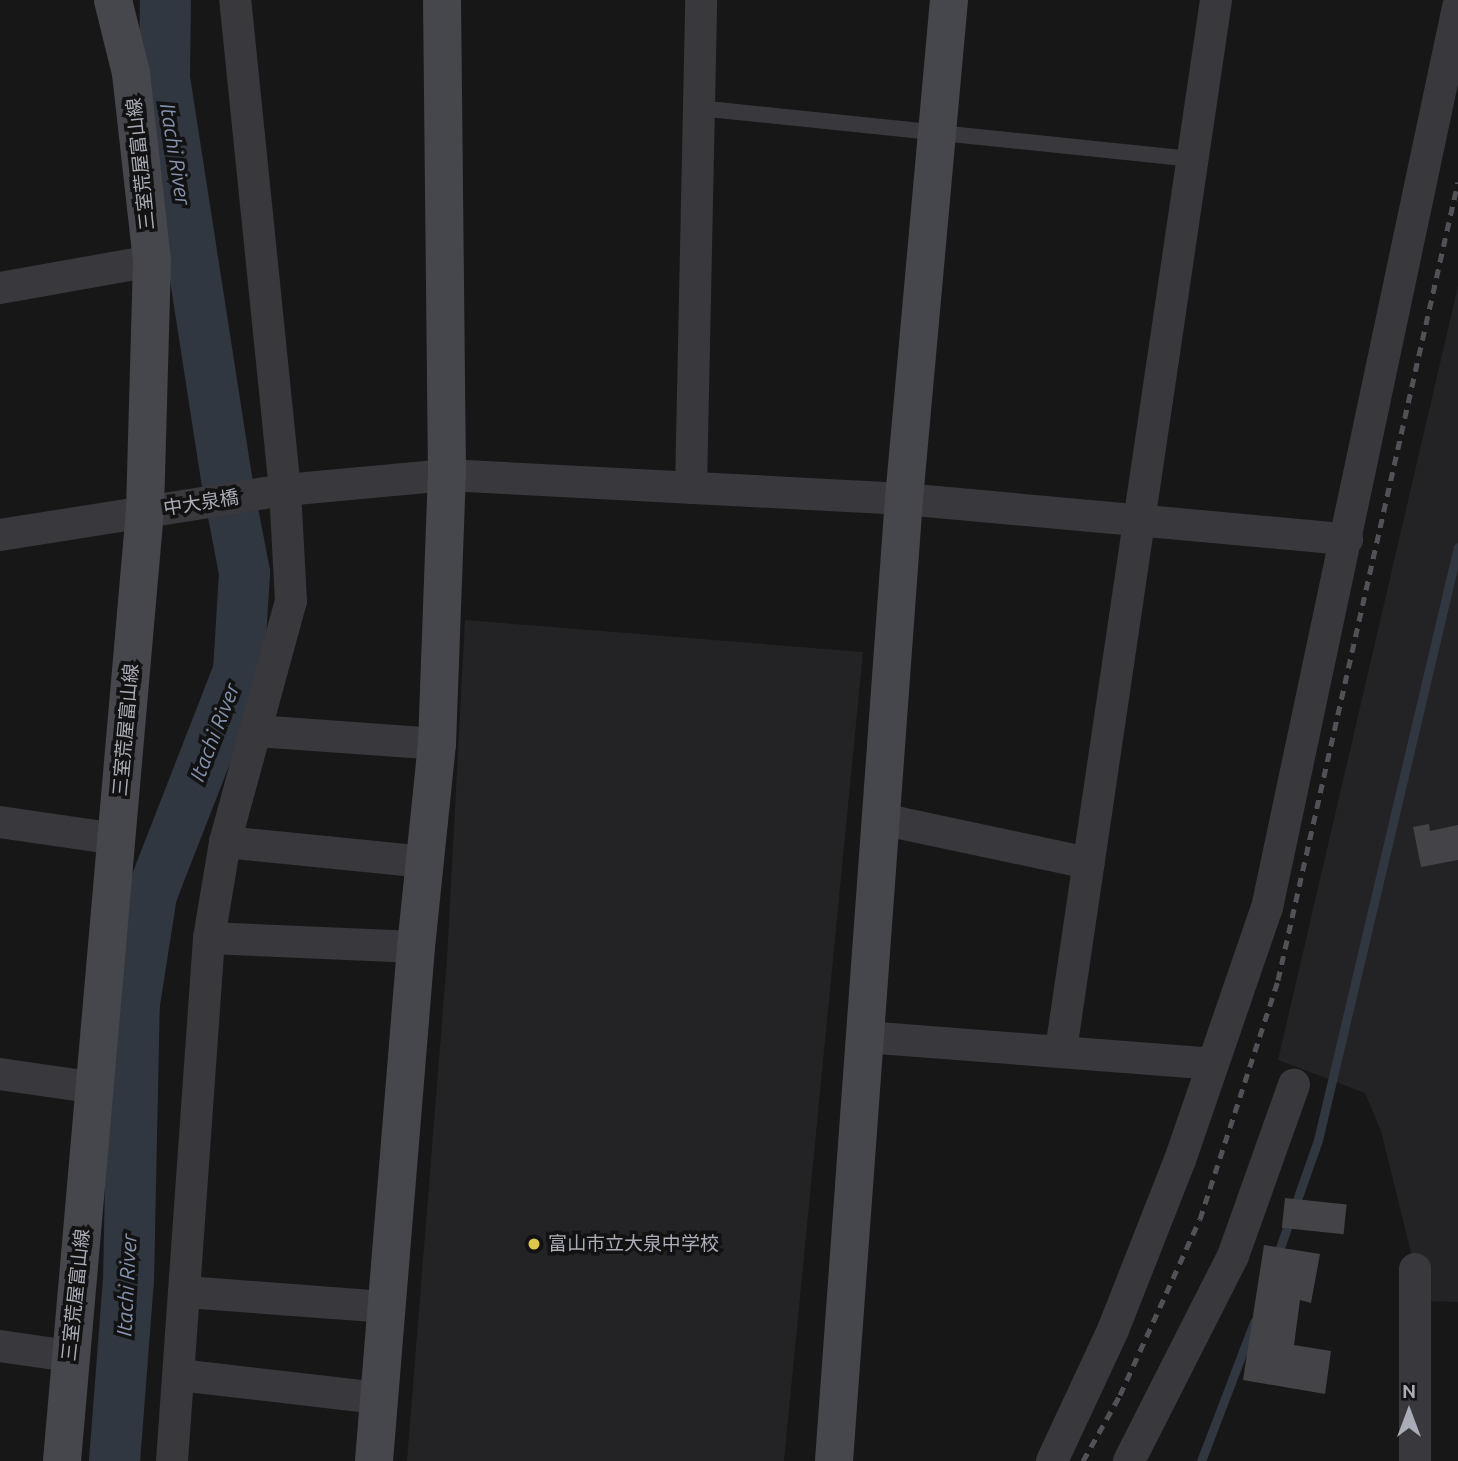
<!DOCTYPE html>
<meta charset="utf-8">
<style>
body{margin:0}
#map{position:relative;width:1458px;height:1461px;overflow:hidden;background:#171718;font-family:Ubuntu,"Noto Sans JP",sans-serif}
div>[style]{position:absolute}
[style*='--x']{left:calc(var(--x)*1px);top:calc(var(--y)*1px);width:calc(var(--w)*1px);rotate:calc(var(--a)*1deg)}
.built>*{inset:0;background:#232325}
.stream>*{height:9px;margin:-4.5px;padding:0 4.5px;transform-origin:4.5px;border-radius:4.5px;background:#313740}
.river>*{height:51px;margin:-25.5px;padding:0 25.5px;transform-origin:25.5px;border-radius:25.5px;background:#313740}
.building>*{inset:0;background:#444448;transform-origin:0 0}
.lane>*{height:16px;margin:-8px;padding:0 8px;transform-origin:8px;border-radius:8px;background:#38383d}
.street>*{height:32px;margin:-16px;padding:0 16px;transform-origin:16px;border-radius:16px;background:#38383d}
.secondary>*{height:38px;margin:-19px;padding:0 19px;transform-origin:19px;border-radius:19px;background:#46474d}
.rail>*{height:5px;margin-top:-2.5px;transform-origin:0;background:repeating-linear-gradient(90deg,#515258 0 9px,transparent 0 16px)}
.dots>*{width:19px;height:19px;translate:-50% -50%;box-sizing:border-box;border:4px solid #121213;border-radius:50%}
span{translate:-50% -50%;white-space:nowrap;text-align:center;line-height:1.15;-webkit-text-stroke:7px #121213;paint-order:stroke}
.street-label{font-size:19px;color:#aaacb7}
.poi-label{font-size:19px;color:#aaacb7}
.left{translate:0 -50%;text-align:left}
.water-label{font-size:21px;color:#8593ae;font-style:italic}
.north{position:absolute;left:1374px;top:1377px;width:70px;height:70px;-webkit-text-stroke:5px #121213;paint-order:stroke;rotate:0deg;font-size:19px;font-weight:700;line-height:28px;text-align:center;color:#aaacb7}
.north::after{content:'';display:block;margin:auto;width:24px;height:32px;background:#aaacb7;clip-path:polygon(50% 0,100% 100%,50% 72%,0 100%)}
</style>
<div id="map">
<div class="built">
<i style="clip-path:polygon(1458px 286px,1458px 1302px,1423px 1301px,1381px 1131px,1365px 1093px,1278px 1060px)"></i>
<i style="clip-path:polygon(465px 620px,863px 652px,784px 1461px,407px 1461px,447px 959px)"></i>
</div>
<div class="stream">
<i style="--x:1277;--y:1256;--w:123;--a:-70.5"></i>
<i style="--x:1318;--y:1140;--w:609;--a:-76.72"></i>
<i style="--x:1201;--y:1461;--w:149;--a:-69.1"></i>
</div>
<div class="river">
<i style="--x:114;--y:1461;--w:182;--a:-85.6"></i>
<i style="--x:128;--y:1280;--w:277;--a:-88.8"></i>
<i style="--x:134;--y:1003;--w:110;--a:-81.1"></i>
<i style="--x:151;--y:894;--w:239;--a:-68.7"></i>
<i style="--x:238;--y:671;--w:99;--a:-86.5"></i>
<i style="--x:244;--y:572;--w:96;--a:-100.8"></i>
<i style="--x:226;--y:478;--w:406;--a:-98.8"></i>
<i style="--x:164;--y:77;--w:77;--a:-89.3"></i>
</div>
<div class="building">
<i style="clip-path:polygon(1429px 824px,1430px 831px,1458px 825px,1458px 860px,1421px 867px,1413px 827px)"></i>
<i style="left:1285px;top:1198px;width:62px;height:30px;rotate:6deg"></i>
<i style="clip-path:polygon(1264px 1245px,1320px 1254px,1311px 1303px,1300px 1300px,1294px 1345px,1331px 1351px,1325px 1394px,1243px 1380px)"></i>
</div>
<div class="lane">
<i style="--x:699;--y:108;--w:497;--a:5.9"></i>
</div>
<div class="street">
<i style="--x:0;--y:288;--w:154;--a:-10.1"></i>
<i style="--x:691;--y:488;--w:488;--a:-88.8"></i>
<i style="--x:0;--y:535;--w:289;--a:-9"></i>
<i style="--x:285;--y:490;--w:163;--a:-5.3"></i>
<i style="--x:447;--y:475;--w:458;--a:3"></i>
<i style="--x:904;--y:499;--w:445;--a:5.2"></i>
<i style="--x:257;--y:731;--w:180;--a:4.1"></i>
<i style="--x:881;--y:819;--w:212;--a:12"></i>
<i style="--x:0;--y:822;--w:118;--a:8.3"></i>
<i style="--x:225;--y:842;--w:201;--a:5.7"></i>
<i style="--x:209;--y:938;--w:207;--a:2.5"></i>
<i style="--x:865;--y:1037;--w:348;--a:4.4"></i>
<i style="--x:1061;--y:1050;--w:1061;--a:-81.6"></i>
<i style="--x:0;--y:1074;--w:98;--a:8.2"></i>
<i style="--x:1415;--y:1269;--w:192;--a:90"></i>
<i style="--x:186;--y:1292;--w:202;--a:4.3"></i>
<i style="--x:0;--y:1346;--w:70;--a:8.2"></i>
<i style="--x:179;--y:1375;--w:200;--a:6.6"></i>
<i style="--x:172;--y:1461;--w:524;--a:-85.95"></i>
<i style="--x:209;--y:938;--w:97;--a:-80.5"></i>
<i style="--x:225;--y:842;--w:250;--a:-74.7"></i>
<i style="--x:291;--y:601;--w:111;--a:-93.1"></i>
<i style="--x:285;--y:490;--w:493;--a:-95.8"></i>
<i style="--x:1052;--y:1461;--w:145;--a:-65"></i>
<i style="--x:1113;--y:1330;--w:183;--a:-68.5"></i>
<i style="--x:1180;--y:1160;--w:267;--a:-71"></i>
<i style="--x:1267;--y:908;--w:921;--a:-78.03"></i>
<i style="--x:1129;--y:1461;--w:230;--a:-63.1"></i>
<i style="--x:1233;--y:1256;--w:182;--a:-70.4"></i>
</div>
<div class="secondary">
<i style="--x:62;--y:1461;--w:954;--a:-85.01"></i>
<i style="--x:145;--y:511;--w:250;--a:-88.4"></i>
<i style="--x:152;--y:261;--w:189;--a:-96.4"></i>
<i style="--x:131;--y:73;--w:75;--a:-103.9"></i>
<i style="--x:374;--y:1461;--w:516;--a:-85.33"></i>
<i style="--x:416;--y:947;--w:204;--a:-84.1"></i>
<i style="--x:437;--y:744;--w:269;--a:-87.9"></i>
<i style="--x:447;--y:475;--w:475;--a:-90.6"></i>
<i style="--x:834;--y:1461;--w:965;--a:-85.84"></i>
<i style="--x:904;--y:499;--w:501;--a:-84.85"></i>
</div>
<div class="rail">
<i style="--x:1083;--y:1461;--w:76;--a:-60.7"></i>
<i style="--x:1120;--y:1395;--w:193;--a:-65.6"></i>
<i style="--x:1200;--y:1219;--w:251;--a:-71.9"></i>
<i style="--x:1278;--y:980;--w:818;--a:-77.29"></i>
</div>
<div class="dots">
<i style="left:534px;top:1244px;background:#ddc74a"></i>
</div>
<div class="street-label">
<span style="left:141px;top:164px;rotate:-96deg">三室荒屋富山線</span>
<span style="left:201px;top:503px;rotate:-9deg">中大泉橋</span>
<span style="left:126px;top:730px;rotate:-85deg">三室荒屋富山線</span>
<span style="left:76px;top:1295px;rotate:-84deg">三室荒屋富山線</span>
</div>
<div class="poi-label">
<span class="left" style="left:548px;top:1244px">富山市立大泉中学校</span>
</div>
<div class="water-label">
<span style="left:176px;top:154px;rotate:81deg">Itachi River</span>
<span style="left:214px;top:732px;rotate:-69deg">Itachi River</span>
<span style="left:126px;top:1285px;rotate:-87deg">Itachi River</span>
</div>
<div class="north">N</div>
</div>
